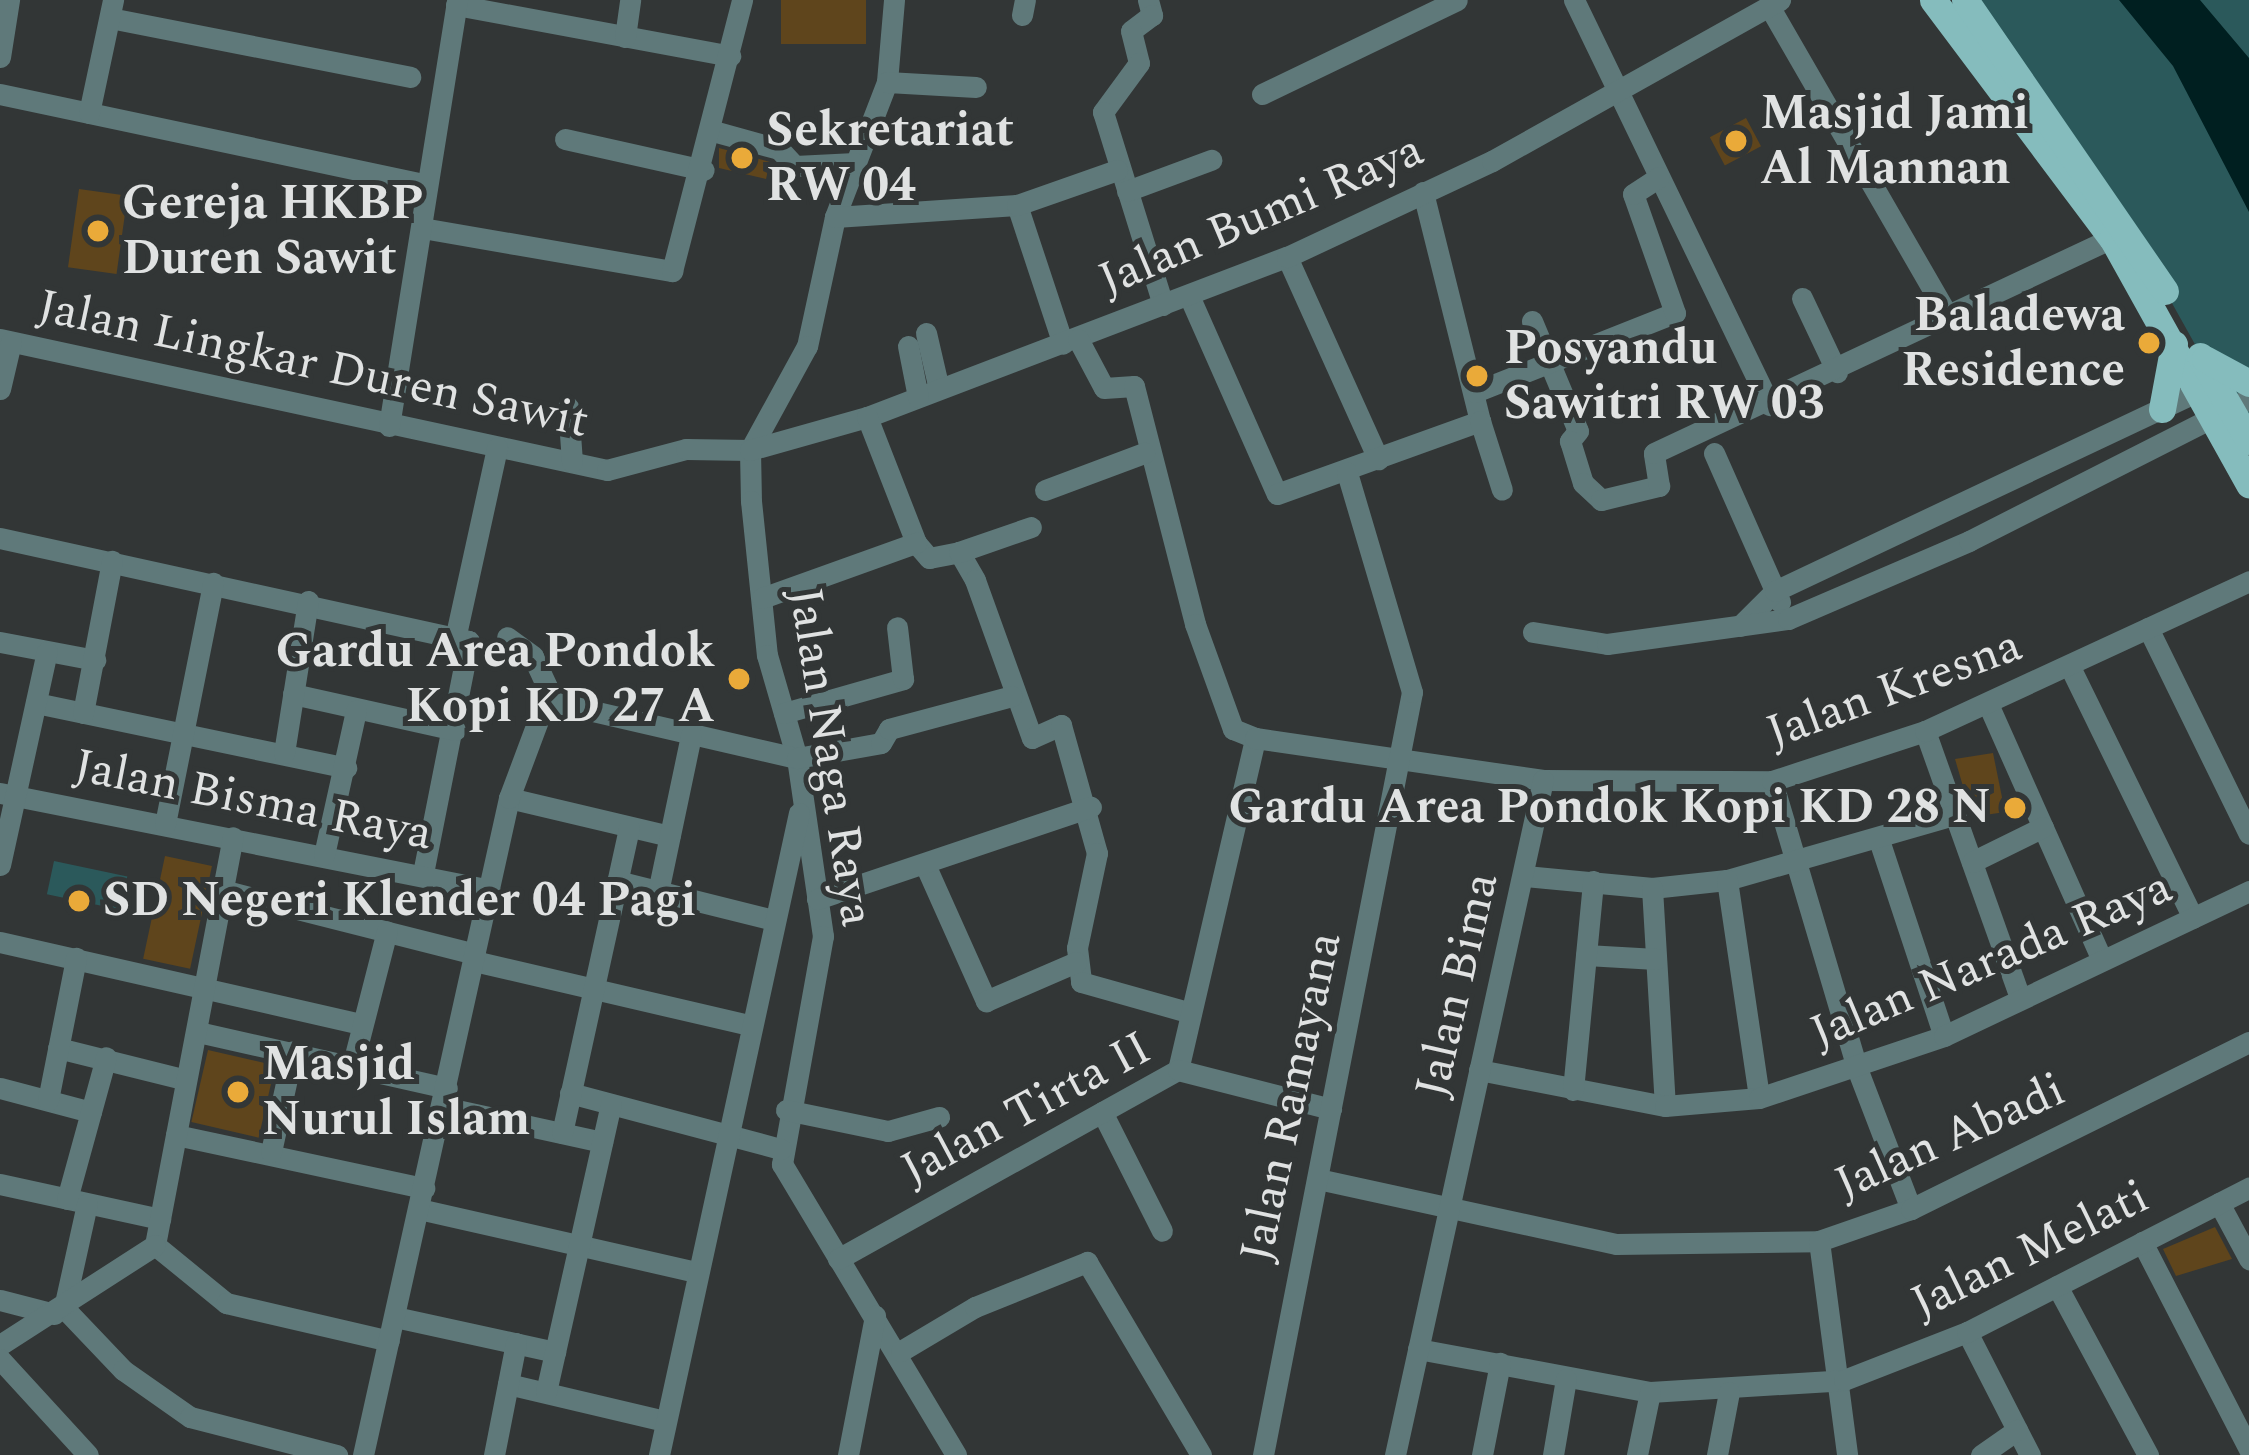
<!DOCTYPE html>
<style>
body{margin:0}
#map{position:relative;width:2249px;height:1455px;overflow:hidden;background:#323636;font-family:Spectral,serif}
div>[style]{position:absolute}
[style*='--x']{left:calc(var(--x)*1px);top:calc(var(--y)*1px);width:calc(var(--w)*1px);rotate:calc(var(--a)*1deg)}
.green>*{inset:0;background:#2b595b;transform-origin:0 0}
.water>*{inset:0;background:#001f20}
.building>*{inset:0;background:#5f451c;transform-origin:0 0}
.minor>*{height:21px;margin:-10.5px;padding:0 10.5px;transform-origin:10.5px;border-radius:10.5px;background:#5f797a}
.major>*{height:27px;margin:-13.5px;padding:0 13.5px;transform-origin:13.5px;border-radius:13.5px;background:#85bcbd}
.dots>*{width:33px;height:33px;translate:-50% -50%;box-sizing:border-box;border:6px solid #323636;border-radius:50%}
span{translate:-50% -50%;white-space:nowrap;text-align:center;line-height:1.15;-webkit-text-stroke:10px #323636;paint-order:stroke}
.poi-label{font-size:48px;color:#e0e2e2;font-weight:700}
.left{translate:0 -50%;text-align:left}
.right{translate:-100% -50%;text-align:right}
.street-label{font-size:48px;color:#e0e2e2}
</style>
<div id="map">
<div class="green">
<i style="clip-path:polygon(1965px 0,2249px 0,2249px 441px,2130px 228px)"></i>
<i style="left:54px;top:861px;width:75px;height:34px;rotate:12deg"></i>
</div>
<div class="water">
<i style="clip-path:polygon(2119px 0,2200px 0,2249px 58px,2249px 212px,2173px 66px)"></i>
</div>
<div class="building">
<i style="left:781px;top:0;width:85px;height:44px"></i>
<i style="left:1746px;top:118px;width:32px;height:41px;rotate:62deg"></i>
<i style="clip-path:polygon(719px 148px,770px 162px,766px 179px,719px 168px)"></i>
<i style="left:79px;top:189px;width:49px;height:79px;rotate:8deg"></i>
<i style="clip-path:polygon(1993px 753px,2005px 812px,1972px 817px,1955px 759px)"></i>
<i style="left:165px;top:856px;width:48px;height:105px;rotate:12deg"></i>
<i style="left:208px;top:1050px;width:69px;height:74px;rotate:13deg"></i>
<i style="clip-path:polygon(2215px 1227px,2232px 1259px,2176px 1276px,2163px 1249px)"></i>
</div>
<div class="minor">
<i style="--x:894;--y:0;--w:82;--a:94.9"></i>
<i style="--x:887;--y:82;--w:145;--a:111.1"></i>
<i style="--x:835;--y:217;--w:132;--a:102.2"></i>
<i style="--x:807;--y:346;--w:119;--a:118.7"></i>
<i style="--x:750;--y:450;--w:51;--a:88.9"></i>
<i style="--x:751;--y:501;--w:155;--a:84.1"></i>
<i style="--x:767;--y:655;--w:107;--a:73.8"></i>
<i style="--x:797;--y:758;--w:180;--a:81.7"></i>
<i style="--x:823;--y:936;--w:232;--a:100.2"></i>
<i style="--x:782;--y:1164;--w:339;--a:59.1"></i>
<i style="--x:1148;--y:0;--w:16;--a:75"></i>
<i style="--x:1152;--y:15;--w:26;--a:143"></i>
<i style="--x:1131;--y:31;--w:33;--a:76"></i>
<i style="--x:1139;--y:63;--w:61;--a:126.3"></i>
<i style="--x:1103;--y:112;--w:202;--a:72.7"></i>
<i style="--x:1574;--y:0;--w:450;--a:64.2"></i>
<i style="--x:456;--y:5;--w:279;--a:10.5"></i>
<i style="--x:1769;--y:6;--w:360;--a:60"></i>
<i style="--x:1022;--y:15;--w:15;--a:-79"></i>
<i style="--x:110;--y:18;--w:306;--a:11.1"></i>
<i style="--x:625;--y:37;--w:37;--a:-82"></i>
<i style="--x:0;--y:57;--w:58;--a:-81"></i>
<i style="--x:887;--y:82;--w:89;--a:3.2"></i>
<i style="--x:0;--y:94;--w:434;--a:12"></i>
<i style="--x:1262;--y:94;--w:216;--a:-25.7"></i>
<i style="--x:89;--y:113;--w:116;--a:-78"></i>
<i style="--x:713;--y:131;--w:68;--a:15.3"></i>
<i style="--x:779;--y:149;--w:23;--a:47"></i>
<i style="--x:795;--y:166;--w:60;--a:-2.9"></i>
<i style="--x:565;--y:139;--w:142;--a:12.6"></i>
<i style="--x:1127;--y:191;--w:90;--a:-20.3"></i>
<i style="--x:1017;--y:205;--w:146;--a:71.7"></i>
<i style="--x:835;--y:217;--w:182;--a:-3.8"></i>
<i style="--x:1017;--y:205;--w:106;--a:-19.3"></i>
<i style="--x:428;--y:229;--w:248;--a:9.8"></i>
<i style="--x:672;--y:271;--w:280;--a:-75.5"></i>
<i style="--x:1287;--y:257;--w:222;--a:65.7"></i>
<i style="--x:1190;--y:298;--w:214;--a:66.1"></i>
<i style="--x:1277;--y:494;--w:216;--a:-19.8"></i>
<i style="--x:1480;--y:421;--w:236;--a:-104"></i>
<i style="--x:1802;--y:298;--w:82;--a:64.7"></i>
<i style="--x:1532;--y:321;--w:119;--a:67.3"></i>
<i style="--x:1578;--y:431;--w:13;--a:129"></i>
<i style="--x:1570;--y:441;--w:44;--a:72.8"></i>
<i style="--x:1583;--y:483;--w:25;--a:43"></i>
<i style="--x:1601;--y:500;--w:60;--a:-13.6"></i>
<i style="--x:1659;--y:486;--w:33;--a:-99"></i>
<i style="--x:1654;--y:453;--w:506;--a:-25.15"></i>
<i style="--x:926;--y:333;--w:57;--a:76.9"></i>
<i style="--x:0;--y:339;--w:621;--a:12.18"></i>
<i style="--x:607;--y:470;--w:82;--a:-14.9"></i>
<i style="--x:686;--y:449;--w:64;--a:0.9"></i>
<i style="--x:750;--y:450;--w:122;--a:-15.8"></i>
<i style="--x:867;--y:417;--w:449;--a:-20.9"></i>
<i style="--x:1287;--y:257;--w:226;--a:-25.1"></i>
<i style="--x:1492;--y:161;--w:330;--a:-29.2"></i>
<i style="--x:1078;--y:339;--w:55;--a:62"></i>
<i style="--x:1104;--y:388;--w:30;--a:-4"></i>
<i style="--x:1134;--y:386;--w:246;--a:75.6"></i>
<i style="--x:1195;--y:624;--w:112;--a:70.1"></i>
<i style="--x:1233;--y:729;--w:24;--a:22"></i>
<i style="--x:908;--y:346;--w:52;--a:78.9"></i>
<i style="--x:0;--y:389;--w:48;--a:-76.8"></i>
<i style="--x:1475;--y:392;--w:215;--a:-21.6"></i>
<i style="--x:1675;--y:313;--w:126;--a:-109.4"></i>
<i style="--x:1633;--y:194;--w:31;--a:-33"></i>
<i style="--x:568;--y:407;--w:55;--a:85.8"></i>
<i style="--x:867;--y:417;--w:135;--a:68.7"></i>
<i style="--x:916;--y:543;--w:20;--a:49"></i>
<i style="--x:929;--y:558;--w:31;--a:-11"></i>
<i style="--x:959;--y:552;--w:32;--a:60"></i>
<i style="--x:975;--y:580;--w:168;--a:70.2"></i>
<i style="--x:1032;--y:738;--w:32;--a:-24"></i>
<i style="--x:1061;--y:725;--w:133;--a:74.3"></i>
<i style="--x:1097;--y:853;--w:97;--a:101.9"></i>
<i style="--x:1077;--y:948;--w:34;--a:83"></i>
<i style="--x:1081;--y:982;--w:114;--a:15.7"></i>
<i style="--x:1480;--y:421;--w:72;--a:72.3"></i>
<i style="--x:389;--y:426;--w:431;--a:-80.9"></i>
<i style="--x:1714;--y:453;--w:163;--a:66.1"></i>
<i style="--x:1045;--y:490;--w:106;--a:-20.5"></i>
<i style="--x:0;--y:538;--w:480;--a:12.4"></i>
<i style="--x:469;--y:641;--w:237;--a:101.2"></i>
<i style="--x:959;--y:552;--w:76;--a:-19.1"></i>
<i style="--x:762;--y:598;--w:164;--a:-19.7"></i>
<i style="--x:1740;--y:626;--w:49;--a:-45"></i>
<i style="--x:1775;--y:591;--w:477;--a:-25.3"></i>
<i style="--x:2148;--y:628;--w:229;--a:63.9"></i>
<i style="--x:1533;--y:632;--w:75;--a:9.2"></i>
<i style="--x:1607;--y:644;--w:183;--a:-7.9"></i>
<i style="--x:1788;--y:619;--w:197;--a:-23.3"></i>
<i style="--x:1969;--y:541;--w:314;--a:-26.9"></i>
<i style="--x:455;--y:639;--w:196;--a:-77.6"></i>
<i style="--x:0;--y:642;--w:97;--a:10.7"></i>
<i style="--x:2071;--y:669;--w:277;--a:63.9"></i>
<i style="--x:293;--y:694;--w:166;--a:12.5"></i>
<i style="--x:545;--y:700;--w:259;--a:13"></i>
<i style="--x:797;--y:758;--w:85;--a:-10.1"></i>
<i style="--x:881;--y:743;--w:16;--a:-60"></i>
<i style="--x:889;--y:729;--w:127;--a:-15"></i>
<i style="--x:36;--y:703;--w:317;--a:11.8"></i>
<i style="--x:1988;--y:704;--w:278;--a:66"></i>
<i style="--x:83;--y:713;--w:155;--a:-79.2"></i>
<i style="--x:784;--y:713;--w:124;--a:-15.9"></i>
<i style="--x:903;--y:679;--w:52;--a:-96.6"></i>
<i style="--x:1925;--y:731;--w:283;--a:70.4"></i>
<i style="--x:284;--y:753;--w:154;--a:-81"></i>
<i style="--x:1772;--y:781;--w:302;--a:73.5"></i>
<i style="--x:1858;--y:1071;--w:148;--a:69"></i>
<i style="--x:0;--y:793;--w:499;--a:11.2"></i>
<i style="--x:509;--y:798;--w:165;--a:13.3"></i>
<i style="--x:165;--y:824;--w:246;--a:-78.7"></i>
<i style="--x:1879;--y:840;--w:206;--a:71.7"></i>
<i style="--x:324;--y:855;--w:148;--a:-77.5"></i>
<i style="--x:1972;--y:862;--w:79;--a:-26.2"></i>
<i style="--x:0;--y:865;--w:218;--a:-77.6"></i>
<i style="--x:927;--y:869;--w:145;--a:65.9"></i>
<i style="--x:986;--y:1001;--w:98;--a:-23.4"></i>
<i style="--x:1525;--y:876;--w:128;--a:5.4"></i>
<i style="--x:1652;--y:888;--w:75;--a:-6.1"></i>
<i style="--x:1727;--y:880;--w:236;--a:-16"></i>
<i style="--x:1727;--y:880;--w:220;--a:81.6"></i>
<i style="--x:617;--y:881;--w:162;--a:14"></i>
<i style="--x:1652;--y:888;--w:218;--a:86.6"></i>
<i style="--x:226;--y:891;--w:257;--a:14.2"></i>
<i style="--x:658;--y:892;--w:160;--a:-78.1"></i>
<i style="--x:817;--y:899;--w:289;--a:-18.6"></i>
<i style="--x:0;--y:942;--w:371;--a:12.8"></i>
<i style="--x:1586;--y:955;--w:70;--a:3.3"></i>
<i style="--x:474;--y:961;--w:283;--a:13.1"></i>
<i style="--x:198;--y:1032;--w:255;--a:12.7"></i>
<i style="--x:58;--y:1048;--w:132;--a:14"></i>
<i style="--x:352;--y:1067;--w:140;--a:-75.6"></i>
<i style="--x:1178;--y:1070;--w:341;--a:-76.9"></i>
<i style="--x:1255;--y:738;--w:291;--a:8.3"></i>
<i style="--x:1543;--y:780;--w:229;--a:0.3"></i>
<i style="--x:1772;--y:781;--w:161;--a:-18.1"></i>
<i style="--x:1925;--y:731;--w:357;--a:-24.8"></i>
<i style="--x:1479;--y:1070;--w:189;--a:11"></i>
<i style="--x:1665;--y:1106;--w:94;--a:-4.9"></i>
<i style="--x:1759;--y:1098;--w:195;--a:-18.5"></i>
<i style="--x:1944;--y:1036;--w:338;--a:-25.4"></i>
<i style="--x:0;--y:1088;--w:94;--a:14.8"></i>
<i style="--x:1573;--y:1090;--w:210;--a:-84.5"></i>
<i style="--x:570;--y:1093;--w:218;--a:14.9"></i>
<i style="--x:48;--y:1100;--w:145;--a:-78.8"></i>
<i style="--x:443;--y:1107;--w:163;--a:12.4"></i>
<i style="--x:786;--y:1110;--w:104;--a:11.6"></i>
<i style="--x:888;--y:1131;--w:53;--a:-15.4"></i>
<i style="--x:1102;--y:1112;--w:133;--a:63.2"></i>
<i style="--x:562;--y:1133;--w:312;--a:-77.6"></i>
<i style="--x:176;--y:1135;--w:254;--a:12.1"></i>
<i style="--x:271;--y:1152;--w:103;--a:-77.7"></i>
<i style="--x:1318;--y:1179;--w:305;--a:12.3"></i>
<i style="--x:1616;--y:1244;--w:203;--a:-0.8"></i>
<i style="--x:1819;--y:1241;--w:97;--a:-19.2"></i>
<i style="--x:1911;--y:1209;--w:377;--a:-26.3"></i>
<i style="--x:0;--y:1184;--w:164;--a:12.3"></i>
<i style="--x:67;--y:1199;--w:147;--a:-74.6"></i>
<i style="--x:2219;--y:1203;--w:64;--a:61.8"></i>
<i style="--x:87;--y:1204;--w:107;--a:102.5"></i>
<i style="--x:64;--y:1308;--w:86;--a:46.4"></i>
<i style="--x:123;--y:1370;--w:82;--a:35"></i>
<i style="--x:190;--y:1417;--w:152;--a:14.5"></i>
<i style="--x:419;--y:1209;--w:284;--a:12.8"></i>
<i style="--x:1819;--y:1241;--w:216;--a:82.5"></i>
<i style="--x:2142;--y:1242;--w:233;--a:62.7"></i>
<i style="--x:155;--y:1245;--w:415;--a:-79.2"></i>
<i style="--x:155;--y:1245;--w:92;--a:39.2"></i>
<i style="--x:226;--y:1303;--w:167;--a:13.1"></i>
<i style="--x:838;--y:1259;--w:389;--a:-29.1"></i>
<i style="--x:1178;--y:1070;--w:158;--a:14.3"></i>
<i style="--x:2057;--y:1286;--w:192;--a:61.7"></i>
<i style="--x:0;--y:1300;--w:56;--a:14.5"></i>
<i style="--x:395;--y:1317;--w:164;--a:12.3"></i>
<i style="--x:1967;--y:1332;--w:138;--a:62.9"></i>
<i style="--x:0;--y:1345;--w:184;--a:-32.8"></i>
<i style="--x:1418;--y:1349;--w:236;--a:10.5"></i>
<i style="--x:1650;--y:1392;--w:194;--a:-3.5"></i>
<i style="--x:1844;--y:1380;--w:132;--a:-21.3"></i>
<i style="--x:1967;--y:1332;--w:317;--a:-27.1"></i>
<i style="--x:901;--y:1351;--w:86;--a:-30.7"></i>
<i style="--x:975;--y:1307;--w:121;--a:-21.9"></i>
<i style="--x:1087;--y:1262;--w:224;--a:59.4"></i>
<i style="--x:0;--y:1359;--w:130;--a:47.5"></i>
<i style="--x:508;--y:1384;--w:161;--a:13.3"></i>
<i style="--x:546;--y:1392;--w:295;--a:-77.3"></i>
<i style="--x:363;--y:1455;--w:673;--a:-77.47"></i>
<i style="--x:509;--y:798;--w:114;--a:-69.5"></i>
<i style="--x:549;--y:691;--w:38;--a:-115"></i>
<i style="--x:533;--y:656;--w:32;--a:-144"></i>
<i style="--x:494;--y:1455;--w:114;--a:-78.9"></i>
<i style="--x:659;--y:1455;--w:657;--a:-77.7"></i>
<i style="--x:848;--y:1455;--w:142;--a:-79"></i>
<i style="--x:1263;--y:1455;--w:777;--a:-78.95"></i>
<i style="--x:1412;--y:692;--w:229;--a:-106.5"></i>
<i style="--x:1395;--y:1455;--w:691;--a:-77.63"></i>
<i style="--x:1482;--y:1455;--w:94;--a:-78.9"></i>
<i style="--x:1553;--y:1455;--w:77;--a:-80.3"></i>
<i style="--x:1637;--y:1455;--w:64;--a:-78.3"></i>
<i style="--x:1717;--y:1455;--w:64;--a:-79.2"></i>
<i style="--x:1981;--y:1455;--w:44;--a:-34.8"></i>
</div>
<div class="major">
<i style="--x:1933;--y:0;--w:298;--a:53.1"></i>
<i style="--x:2112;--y:238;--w:282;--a:60.9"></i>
<i style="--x:1965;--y:0;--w:353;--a:55.5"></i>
<i style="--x:2200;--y:356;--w:98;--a:60"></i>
<i style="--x:2205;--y:359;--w:50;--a:28.6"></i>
<i style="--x:2162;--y:409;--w:66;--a:-79.5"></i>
</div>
<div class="dots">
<i style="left:1736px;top:141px;background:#eaaa39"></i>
<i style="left:742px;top:158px;background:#eaaa39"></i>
<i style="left:98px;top:231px;background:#eaaa39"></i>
<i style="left:2149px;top:343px;background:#eaaa39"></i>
<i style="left:1477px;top:376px;background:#eaaa39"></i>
<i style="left:739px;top:679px;background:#eaaa39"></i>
<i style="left:2015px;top:808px;background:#eaaa39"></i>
<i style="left:79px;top:901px;background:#eaaa39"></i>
<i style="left:238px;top:1092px;background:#eaaa39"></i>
</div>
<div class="poi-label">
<span class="left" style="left:1760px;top:141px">Masjid Jami<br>Al Mannan</span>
<span class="left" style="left:766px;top:158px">Sekretariat<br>RW 04</span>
<span class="left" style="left:122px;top:231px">Gereja HKBP<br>Duren Sawit</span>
<span class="right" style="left:2125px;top:343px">Baladewa<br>Residence</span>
<span class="left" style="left:1504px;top:376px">Posyandu<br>Sawitri RW 03</span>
<span class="right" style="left:715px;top:679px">Gardu Area Pondok<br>Kopi KD 27 A</span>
<span class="right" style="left:1991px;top:808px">Gardu Area Pondok Kopi KD 28 N</span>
<span class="left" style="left:103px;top:901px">SD Negeri Klender 04 Pagi</span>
<span class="left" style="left:262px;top:1092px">Masjid<br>Nurul Islam</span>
</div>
<div class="street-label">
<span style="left:1261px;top:215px;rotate:-23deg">Jalan Bumi Raya</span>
<span style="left:313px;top:364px;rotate:12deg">Jalan Lingkar Duren Sawit</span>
<span style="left:1894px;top:689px;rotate:-20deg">Jalan Kresna</span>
<span style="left:831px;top:757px;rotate:81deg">Jalan Naga Raya</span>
<span style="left:253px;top:800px;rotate:11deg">Jalan Bisma Raya</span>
<span style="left:1991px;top:960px;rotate:-23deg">Jalan Narada Raya</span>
<span style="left:1457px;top:985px;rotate:-77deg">Jalan Bima</span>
<span style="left:1291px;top:1097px;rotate:-78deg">Jalan Ramayana</span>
<span style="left:1026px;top:1109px;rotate:-28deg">Jalan Tirta II</span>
<span style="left:1950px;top:1137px;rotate:-24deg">Jalan Abadi</span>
<span style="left:2030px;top:1250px;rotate:-26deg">Jalan Melati</span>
</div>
</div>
